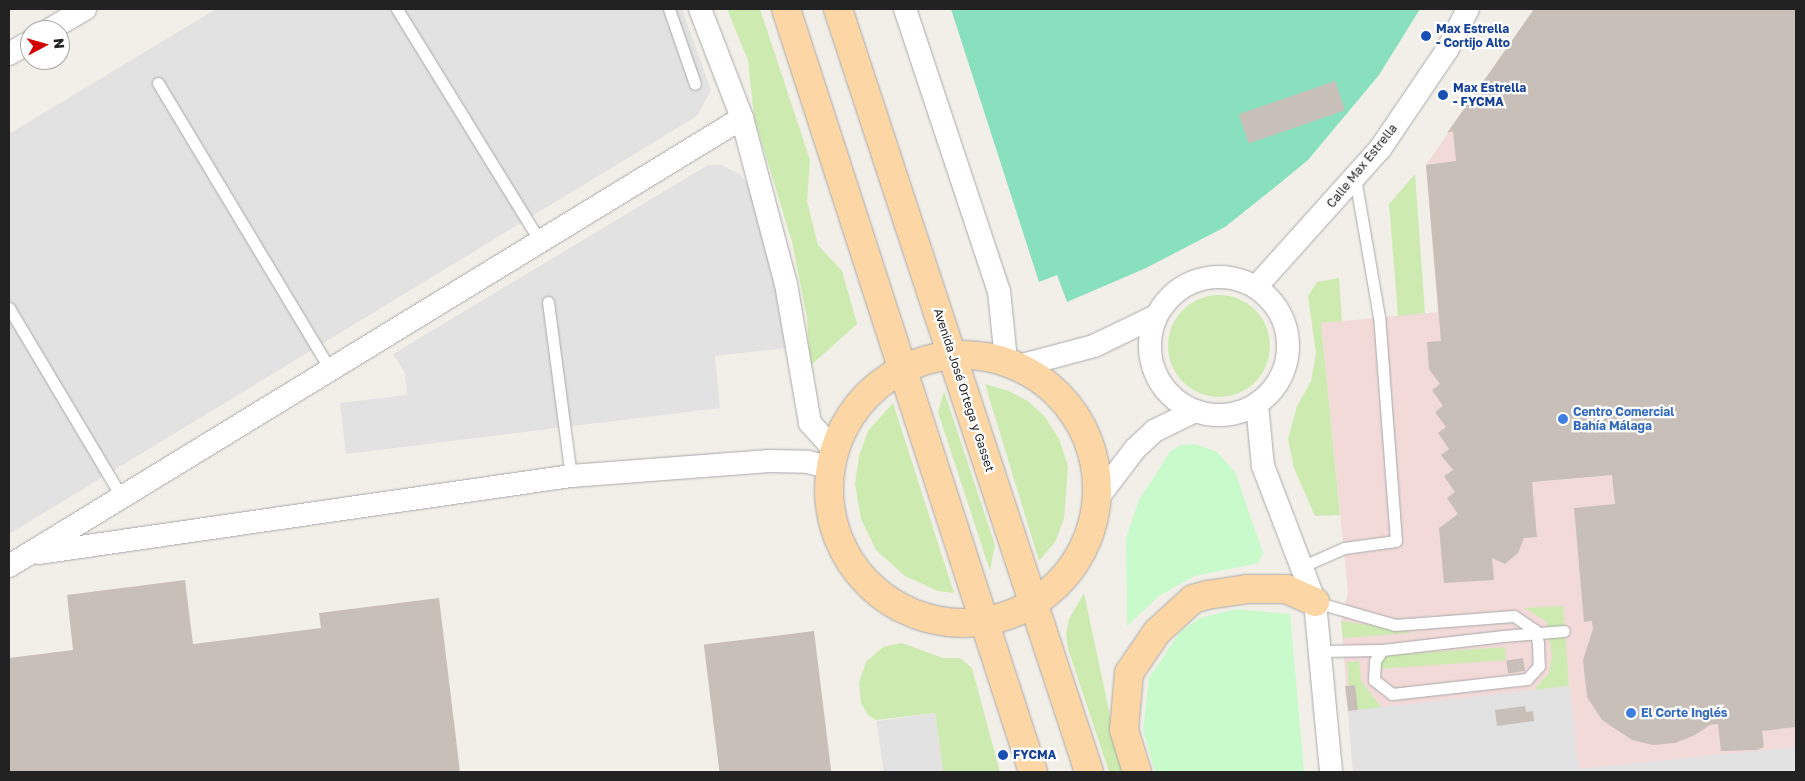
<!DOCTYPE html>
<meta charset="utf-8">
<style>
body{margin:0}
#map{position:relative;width:1805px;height:781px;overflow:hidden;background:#f2efe9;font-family:"Golos Text",sans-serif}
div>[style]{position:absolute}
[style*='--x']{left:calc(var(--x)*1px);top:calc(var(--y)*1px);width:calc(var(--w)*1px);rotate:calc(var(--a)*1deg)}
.commercial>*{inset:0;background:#f2dad9}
.grass>*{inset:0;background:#cdebb0;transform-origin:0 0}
.round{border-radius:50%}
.park>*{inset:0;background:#c8facc}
.pitch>*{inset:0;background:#88e0be}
.parking>*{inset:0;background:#e2e2e2;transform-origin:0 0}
.building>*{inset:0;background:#c7bfb8;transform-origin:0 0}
.roads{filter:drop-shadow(0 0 1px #a9a9a9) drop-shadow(0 0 1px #a9a9a9)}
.lane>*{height:11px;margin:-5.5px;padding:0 5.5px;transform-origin:5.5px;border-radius:5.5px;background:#fff}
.street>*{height:22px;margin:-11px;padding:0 11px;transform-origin:11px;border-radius:11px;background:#fff}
.street>.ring{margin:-11px;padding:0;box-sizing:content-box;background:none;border:22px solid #fff;border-radius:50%}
.primary>*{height:28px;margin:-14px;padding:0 14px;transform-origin:14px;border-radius:14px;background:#fcd6a4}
.primary>.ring{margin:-14px;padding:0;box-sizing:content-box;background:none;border:28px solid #fcd6a4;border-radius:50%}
.dots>*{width:14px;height:14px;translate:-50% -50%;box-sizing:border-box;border:2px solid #fff;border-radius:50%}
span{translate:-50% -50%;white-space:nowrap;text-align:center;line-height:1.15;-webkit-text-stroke:4.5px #fff;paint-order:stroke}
.transit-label{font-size:12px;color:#164399;font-weight:700}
.left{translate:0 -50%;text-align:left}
.street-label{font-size:12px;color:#222}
.shop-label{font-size:12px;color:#366cbe;font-weight:700}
.frame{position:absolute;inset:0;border:10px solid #222;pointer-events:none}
.north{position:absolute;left:20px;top:20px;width:50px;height:50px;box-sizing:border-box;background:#fff;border:1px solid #a7a7a7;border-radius:50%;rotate:84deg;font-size:14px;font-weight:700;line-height:20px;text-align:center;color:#222}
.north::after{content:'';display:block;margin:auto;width:18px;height:22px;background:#d40000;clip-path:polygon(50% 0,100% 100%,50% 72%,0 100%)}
</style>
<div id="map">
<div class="commercial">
<i style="clip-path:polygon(1534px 9px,1796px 9px,1796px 772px,1353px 772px,1341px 621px,1348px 593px,1321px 323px,1438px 312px,1426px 165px)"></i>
</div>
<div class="grass">
<i style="clip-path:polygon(727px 9px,760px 9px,810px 160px,807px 201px,818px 245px,842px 271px,857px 324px,810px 366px,807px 318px,792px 242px,754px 117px,748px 60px)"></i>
<i style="clip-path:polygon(1415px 174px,1425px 313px,1398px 316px,1389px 204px)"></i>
<i style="clip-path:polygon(1339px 278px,1342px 321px,1321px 323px,1340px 515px,1315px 516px,1294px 468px,1288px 439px,1297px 406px,1311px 381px,1316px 353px,1308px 296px,1317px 282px)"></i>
<i class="round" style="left:1168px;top:295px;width:102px;height:102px"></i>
<i style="clip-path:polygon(985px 384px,1009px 391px,1029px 402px,1045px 417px,1059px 439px,1068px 466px,1064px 519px,1055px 542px,1039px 561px)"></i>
<i style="clip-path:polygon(944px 391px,995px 545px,990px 571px,938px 412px)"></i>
<i style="clip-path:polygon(893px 403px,954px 593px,938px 591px,905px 576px,876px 550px,861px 519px,855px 484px,859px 456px,868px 431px)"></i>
<i style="clip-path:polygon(1084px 593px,1122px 772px,1109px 772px,1068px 649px,1066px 634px,1069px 619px)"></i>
<i style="clip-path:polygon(1563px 606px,1569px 686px,1534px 690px,1549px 673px,1552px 656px,1547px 622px,1525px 608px)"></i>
<i style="clip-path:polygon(1341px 621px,1409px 631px,1410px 633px,1343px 638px)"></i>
<i style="clip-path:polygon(902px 643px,943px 658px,960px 658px,972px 668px,1000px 772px,943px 772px,935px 713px,876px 720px,868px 715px,861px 703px,859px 683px,866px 662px,883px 647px)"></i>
<i style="left:1505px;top:647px;width:13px;height:125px;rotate:86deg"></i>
<i style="clip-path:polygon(1359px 661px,1361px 681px,1382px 708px,1358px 710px,1355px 685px,1349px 686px,1347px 662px)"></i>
</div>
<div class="park">
<i style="clip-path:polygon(1195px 444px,1217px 452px,1235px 472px,1263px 553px,1258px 563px,1194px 576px,1159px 596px,1127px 626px,1126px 538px,1139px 500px,1170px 452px,1180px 445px)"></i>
<i style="clip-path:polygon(1236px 609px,1290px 614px,1304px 772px,1155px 772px,1143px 730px,1149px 678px,1180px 632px,1200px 618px)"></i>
</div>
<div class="pitch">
<i style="clip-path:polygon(951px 9px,1420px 9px,1379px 75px,1308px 160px,1274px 188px,1225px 227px,1146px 268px,1067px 302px,1057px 275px,1039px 282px)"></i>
</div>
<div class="parking">
<i style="clip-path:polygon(216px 9px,682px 9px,711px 90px,697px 116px,9px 534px,9px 134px)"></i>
<i style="clip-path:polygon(708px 165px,721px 165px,740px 174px,750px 187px,771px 266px,785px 348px,715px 356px,720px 408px,346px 454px,340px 403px,407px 395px,405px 373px,393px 354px)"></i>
<i style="clip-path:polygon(1569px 686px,1579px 769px,1796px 747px,1796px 772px,1353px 772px,1348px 711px)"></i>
<i style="left:935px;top:713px;width:60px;height:59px;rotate:82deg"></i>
</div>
<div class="building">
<i style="clip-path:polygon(1534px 9px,1796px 9px,1796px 727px,1762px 731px,1764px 747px,1757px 750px,1721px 751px,1718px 724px,1710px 725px,1695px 735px,1675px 743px,1653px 745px,1632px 740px,1602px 720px,1587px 697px,1583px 660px,1593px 629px,1592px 621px,1584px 622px,1574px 508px,1615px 504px,1612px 475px,1532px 482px,1537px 537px,1524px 538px,1518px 553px,1505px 564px,1492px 558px,1494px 580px,1444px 583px,1439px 528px,1458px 514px,1447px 498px,1455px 492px,1444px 476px,1453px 470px,1441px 455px,1449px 449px,1438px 433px,1446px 427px,1435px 412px,1443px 406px,1432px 390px,1440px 384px,1429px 369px,1427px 342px,1441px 341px,1426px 165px,1456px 161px,1453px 131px,1447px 133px)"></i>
<i style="left:1335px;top:81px;width:31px;height:102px;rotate:71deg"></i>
<i style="clip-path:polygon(185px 580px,193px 644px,321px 628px,319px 613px,439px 598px,460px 772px,9px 772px,9px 658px,73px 650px,67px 595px)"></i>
<i style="left:814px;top:631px;width:142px;height:111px;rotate:83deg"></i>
<i style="left:1523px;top:658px;width:13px;height:17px;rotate:81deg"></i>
<i style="left:1355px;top:685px;width:25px;height:10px;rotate:83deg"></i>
<i style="clip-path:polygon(1525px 706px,1526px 712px,1533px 711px,1534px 721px,1497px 726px,1495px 710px)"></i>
</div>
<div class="roads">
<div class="lane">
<i style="--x:397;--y:9;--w:273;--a:58.4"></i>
<i style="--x:669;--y:9;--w:79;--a:70.9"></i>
<i style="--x:158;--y:83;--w:334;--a:59"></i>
<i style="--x:548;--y:302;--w:176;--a:82.5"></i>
<i style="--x:9;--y:308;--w:219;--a:59.2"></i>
<i style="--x:1301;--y:567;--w:47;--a:-23.8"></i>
<i style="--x:1344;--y:548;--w:52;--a:-7.7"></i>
<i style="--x:1396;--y:541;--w:225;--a:-94.3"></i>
<i style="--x:1379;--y:317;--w:141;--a:-99.8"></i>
<i style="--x:1315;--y:602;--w:83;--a:16"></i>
<i style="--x:1395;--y:625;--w:119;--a:-4.3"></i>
<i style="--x:1514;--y:616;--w:25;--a:34"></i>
<i style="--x:1535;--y:630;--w:13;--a:77"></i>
<i style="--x:1538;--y:643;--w:23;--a:88"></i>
<i style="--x:1539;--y:666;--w:18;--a:133"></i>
<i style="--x:1527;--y:679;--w:136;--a:173.7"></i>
<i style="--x:1392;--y:694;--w:23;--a:-142"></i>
<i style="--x:1374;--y:680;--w:19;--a:-87"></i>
<i style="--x:1375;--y:661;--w:13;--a:-58"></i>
<i style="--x:1382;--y:650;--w:122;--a:-6.6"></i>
<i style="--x:1503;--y:636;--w:61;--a:-4.7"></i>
<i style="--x:1319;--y:651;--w:63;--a:-0.9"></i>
</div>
<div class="street">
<i style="--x:700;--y:9;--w:117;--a:68.9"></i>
<i style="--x:742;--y:118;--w:172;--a:75.2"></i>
<i style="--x:786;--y:284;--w:141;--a:80.2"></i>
<i style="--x:810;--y:423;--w:36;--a:48"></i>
<i style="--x:905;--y:9;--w:297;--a:71.6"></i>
<i style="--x:999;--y:291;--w:69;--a:84.2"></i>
<i style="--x:49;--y:30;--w:42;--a:-30.3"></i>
<i style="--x:9;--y:54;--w:24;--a:-30"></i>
<i class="ring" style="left:1150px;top:277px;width:116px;height:116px"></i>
<i style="--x:1256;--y:287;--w:186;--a:-48.1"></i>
<i style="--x:1380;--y:149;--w:120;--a:-55.9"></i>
<i style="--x:1447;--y:50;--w:46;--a:-62.9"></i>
<i style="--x:1019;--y:366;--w:78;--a:-14.9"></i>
<i style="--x:1094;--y:346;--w:69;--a:-25.8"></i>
<i style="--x:1257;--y:405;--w:61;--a:84.4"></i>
<i style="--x:1263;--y:466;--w:146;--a:69.1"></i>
<i style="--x:1315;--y:602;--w:171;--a:84.6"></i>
<i style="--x:1097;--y:499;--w:63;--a:-52.8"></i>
<i style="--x:1135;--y:449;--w:26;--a:-43"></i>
<i style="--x:1154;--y:431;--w:46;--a:-26"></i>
<i style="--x:39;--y:553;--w:538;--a:-8.24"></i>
<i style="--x:571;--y:476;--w:199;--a:-4.3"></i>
<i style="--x:769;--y:461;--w:39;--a:1"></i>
<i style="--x:808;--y:462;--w:24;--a:15"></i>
<i style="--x:9;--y:566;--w:859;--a:-31.43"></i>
</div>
<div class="primary">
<i style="--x:786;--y:9;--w:802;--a:72.06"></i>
<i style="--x:838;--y:9;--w:803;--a:71.79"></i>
<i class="ring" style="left:829px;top:355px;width:240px;height:240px"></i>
<i style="--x:1137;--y:772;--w:44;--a:-107.2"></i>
<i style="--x:1124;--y:730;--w:57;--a:-85"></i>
<i style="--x:1129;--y:673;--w:50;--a:-55.7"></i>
<i style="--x:1157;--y:632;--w:49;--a:-42.5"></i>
<i style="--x:1193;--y:599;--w:15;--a:-16"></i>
<i style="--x:1207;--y:595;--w:40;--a:-8.5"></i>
<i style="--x:1247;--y:589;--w:39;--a:0"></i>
<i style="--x:1286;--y:589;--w:32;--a:24"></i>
</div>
</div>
<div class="dots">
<i style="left:1426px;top:36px;background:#1a4fb4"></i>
<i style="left:1443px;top:95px;background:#1a4fb4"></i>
<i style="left:1563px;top:419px;background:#3f7fe0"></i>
<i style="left:1631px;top:713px;background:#3f7fe0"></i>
<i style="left:1003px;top:755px;background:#1a4fb4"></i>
</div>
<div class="transit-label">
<span class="left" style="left:1436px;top:36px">Max Estrella<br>- Cortijo Alto</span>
<span class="left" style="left:1453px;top:95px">Max Estrella<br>- FYCMA</span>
<span class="left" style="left:1013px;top:755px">FYCMA</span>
</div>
<div class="street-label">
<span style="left:1362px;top:166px;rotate:-51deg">Calle Max Estrella</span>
<span style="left:964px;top:390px;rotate:72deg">Avenida José Ortega y Gasset</span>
</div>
<div class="shop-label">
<span class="left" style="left:1573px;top:419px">Centro Comercial<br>Bahía Málaga</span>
<span class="left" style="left:1641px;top:713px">El Corte Inglés</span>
</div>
<div class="frame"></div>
<div class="north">N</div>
</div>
